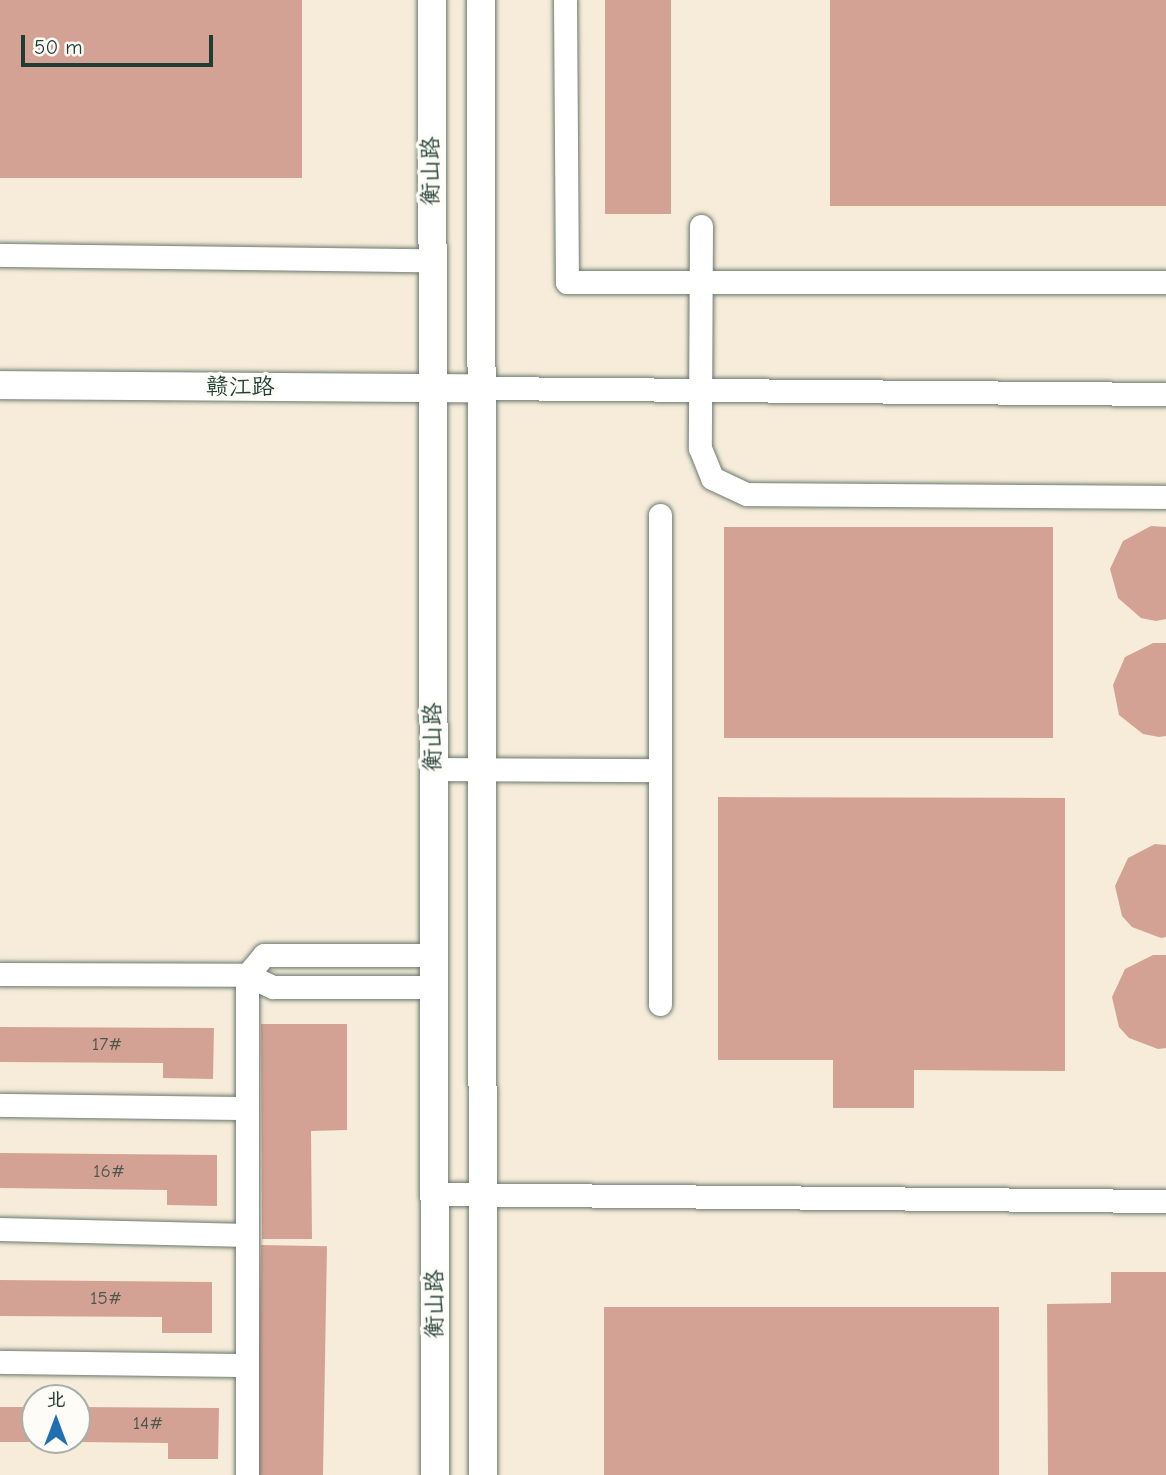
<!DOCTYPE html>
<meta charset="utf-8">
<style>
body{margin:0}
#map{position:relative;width:1166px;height:1475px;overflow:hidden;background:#f6ecd9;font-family:"Comic Neue","LXGW WenKai TC",sans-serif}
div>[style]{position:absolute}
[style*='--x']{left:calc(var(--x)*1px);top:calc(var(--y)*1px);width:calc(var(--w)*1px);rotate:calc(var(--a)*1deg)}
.building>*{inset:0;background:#d3a295;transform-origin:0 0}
.roads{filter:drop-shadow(0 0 2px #6a7a6e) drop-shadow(0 0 2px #6a7a6e)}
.minor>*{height:23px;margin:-11.5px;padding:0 11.5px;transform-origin:11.5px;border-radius:11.5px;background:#fff}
.tertiary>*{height:28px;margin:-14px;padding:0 14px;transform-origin:14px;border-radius:14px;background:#fff}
span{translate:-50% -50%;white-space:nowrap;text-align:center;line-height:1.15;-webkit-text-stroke:7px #fdfcf7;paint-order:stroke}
.number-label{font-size:19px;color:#4c564c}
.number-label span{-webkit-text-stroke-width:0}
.street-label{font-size:23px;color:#1f3d34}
.north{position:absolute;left:21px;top:1384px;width:70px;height:70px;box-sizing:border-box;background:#fdfcf7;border:2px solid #a4b0a9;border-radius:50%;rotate:0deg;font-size:19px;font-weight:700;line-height:28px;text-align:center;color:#1f3d34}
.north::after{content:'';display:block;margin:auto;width:24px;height:32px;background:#1f6fb2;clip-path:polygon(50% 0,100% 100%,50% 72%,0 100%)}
.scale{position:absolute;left:21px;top:35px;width:192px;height:32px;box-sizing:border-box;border:4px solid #1f3d34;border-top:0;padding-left:9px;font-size:21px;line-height:24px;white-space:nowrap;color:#1f3d34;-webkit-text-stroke:5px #fdfcf7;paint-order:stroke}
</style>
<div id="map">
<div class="building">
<i style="left:0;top:0;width:302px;height:178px"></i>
<i style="left:605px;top:0;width:66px;height:214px"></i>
<i style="left:830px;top:0;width:336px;height:206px"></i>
<i style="clip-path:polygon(1151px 526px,1166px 527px,1166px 619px,1156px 621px,1141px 618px,1118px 598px,1110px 569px,1123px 541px)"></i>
<i style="left:724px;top:527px;width:329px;height:211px"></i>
<i style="clip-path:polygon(1153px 643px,1166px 643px,1166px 736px,1159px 737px,1143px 734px,1119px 715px,1113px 685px,1125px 657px)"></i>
<i style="clip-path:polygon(718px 797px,1065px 798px,1065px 1071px,914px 1070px,914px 1108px,833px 1108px,833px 1060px,718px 1060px)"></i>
<i style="clip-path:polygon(1155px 844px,1166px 845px,1166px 937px,1161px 938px,1132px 927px,1122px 916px,1115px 886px,1128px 858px)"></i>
<i style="clip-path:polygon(1153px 955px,1166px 955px,1166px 1048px,1158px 1049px,1129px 1038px,1119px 1027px,1112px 997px,1125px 969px)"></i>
<i style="clip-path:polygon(261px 1024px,347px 1024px,347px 1130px,311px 1131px,312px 1239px,262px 1239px)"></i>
<i style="clip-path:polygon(0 1027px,214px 1028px,213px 1079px,163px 1078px,163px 1063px,0 1062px)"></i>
<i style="clip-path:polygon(0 1153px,217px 1155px,217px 1206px,167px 1205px,167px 1190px,0 1188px)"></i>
<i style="left:261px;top:1245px;width:66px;height:230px;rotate:1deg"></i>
<i style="clip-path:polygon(1111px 1272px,1166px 1272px,1166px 1475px,1048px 1475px,1047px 1304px,1111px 1303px)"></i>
<i style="clip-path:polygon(0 1280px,212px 1282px,212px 1333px,162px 1333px,162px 1317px,0 1316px)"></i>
<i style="left:999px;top:1307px;width:168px;height:395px;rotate:90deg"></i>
<i style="left:0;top:1407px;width:35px;height:35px"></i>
<i style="clip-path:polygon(77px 1407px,219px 1408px,218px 1459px,168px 1459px,168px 1443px,77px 1442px)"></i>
</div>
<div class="roads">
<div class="minor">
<i style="--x:565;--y:0;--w:282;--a:89.6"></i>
<i style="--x:567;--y:282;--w:599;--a:0"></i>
<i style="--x:701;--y:226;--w:222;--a:90.3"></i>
<i style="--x:700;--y:448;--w:32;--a:68"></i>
<i style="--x:712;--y:478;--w:38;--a:25"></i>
<i style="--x:747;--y:494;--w:419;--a:0.4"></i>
<i style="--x:0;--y:255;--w:431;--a:0.7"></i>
<i style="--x:480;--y:388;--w:686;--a:0.5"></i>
<i style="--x:660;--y:515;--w:489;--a:90"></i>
<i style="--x:433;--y:769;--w:227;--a:0.3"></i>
<i style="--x:434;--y:955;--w:170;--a:180"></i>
<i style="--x:264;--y:955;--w:26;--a:130"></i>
<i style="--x:247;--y:975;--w:29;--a:25"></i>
<i style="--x:273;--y:987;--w:161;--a:0"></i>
<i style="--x:0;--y:974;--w:247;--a:0.2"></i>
<i style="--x:247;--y:975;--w:500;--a:90"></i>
<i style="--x:0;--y:1105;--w:247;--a:0.7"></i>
<i style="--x:434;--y:1194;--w:732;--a:0.55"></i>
<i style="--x:0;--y:1229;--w:247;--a:1.4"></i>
<i style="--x:0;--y:1362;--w:247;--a:0.7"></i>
</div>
<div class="tertiary">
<i style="--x:432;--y:0;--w:1475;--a:89.88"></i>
<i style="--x:481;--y:0;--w:1475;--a:89.92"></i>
<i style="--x:0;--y:385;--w:480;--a:0.4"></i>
</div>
</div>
<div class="number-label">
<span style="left:107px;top:1045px">17#</span>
<span style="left:109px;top:1172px">16#</span>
<span style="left:106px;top:1299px">15#</span>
<span style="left:148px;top:1424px">14#</span>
</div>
<div class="street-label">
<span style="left:431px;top:171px;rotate:-90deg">衡山路</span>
<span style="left:240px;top:387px">赣江路</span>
<span style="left:433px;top:737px;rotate:-90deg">衡山路</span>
<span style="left:435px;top:1304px;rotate:-90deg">衡山路</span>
</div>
<div class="north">北</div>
<div class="scale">50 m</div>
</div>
